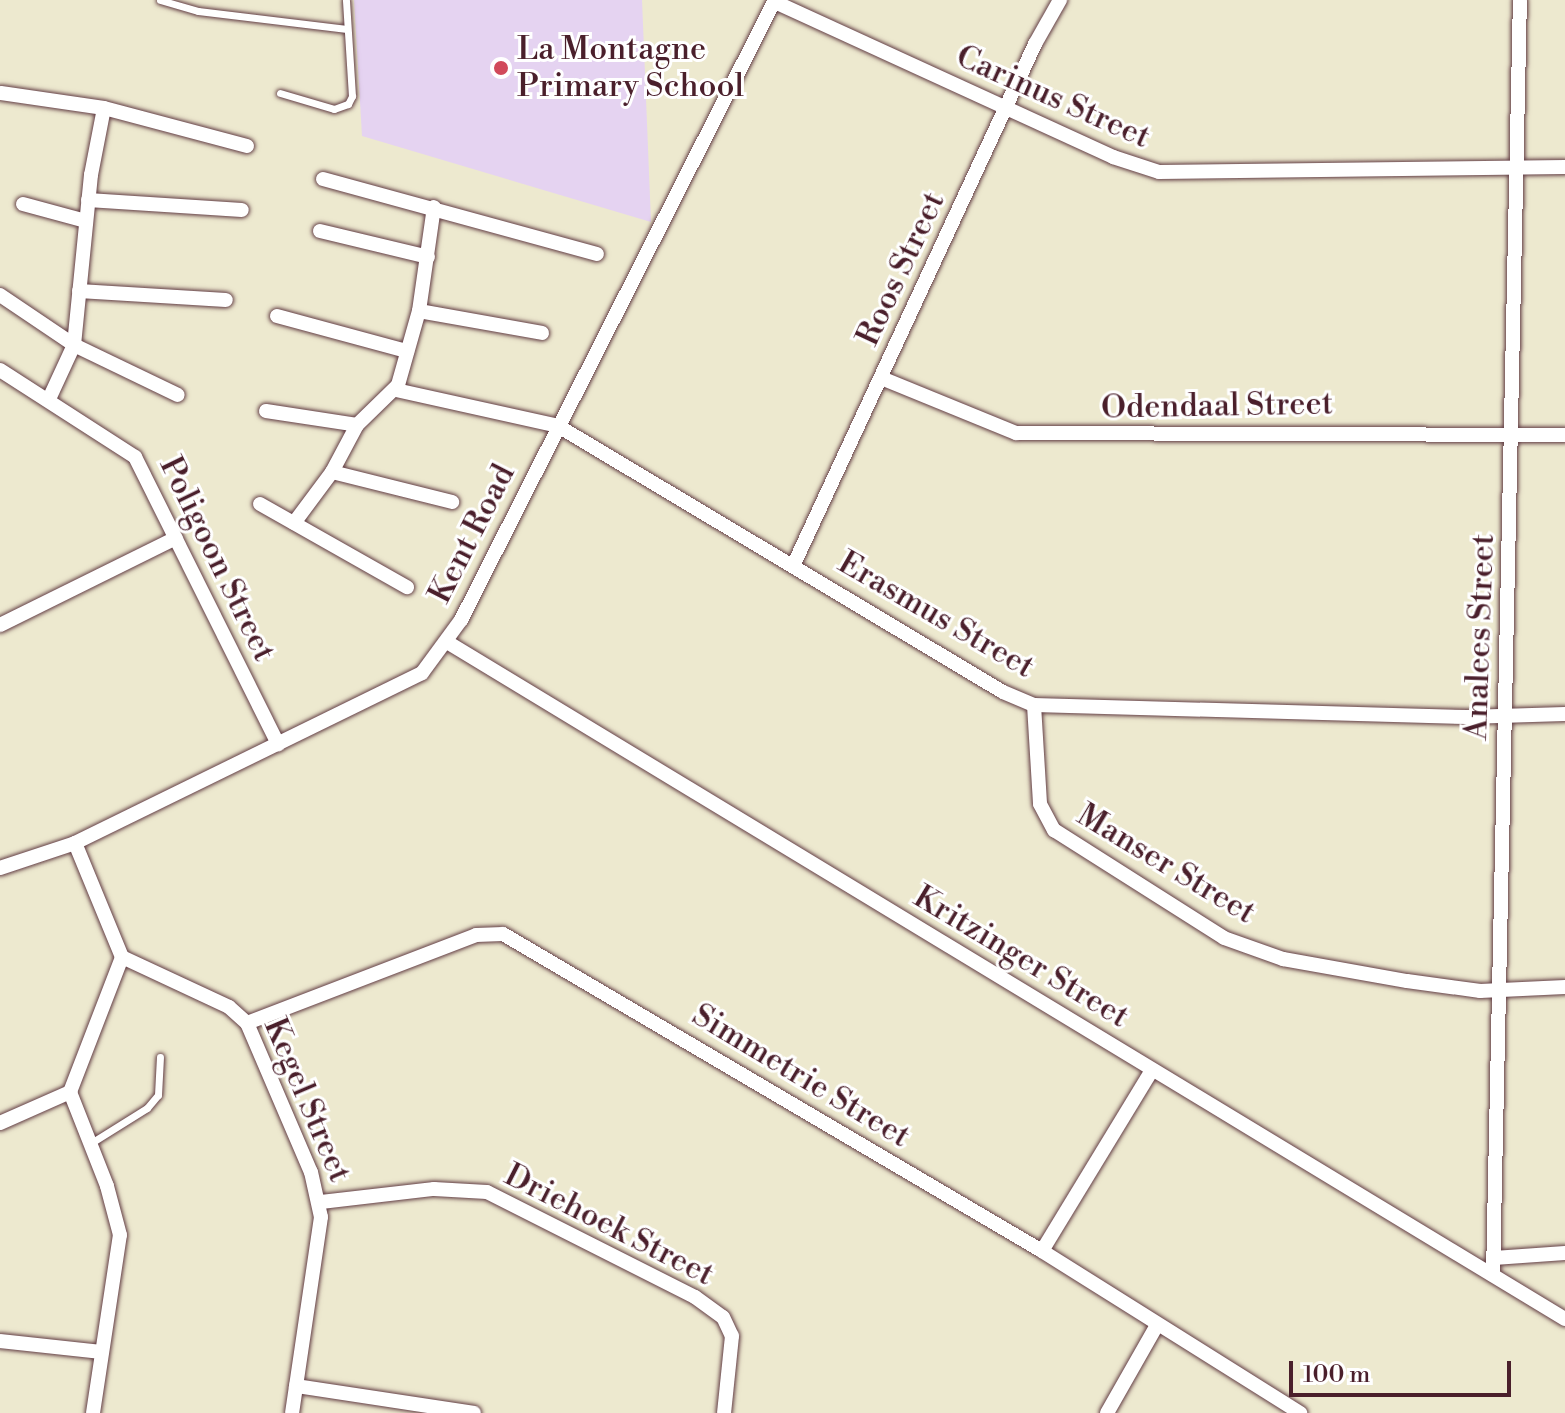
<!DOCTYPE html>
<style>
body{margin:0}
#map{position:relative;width:1565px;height:1413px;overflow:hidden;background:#ede9cf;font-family:"Libre Bodoni",serif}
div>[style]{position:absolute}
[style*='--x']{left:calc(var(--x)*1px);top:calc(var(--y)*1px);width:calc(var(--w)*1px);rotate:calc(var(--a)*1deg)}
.built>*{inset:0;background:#e5d3f1}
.roads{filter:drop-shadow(0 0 2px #623d44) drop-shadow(0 0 2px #623d44)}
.service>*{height:7px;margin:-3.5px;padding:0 3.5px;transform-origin:3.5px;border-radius:3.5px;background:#fff}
.minor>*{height:14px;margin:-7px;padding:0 7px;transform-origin:7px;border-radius:7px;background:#fff}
.dots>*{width:22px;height:22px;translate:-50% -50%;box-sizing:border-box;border:4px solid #fff;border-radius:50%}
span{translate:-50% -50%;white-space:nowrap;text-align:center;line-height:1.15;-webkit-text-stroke:6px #fff;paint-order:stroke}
.poi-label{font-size:32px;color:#4a1f2b}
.left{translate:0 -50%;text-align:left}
.street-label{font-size:32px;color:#4a1f2b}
.scale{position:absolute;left:1289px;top:1361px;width:222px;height:36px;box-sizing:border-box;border:4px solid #4a1f2b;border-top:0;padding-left:10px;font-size:24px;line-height:28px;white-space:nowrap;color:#4a1f2b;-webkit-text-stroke:6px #fff;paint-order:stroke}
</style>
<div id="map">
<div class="built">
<i style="clip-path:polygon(354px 0,642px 0,651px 222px,362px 136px)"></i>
</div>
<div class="roads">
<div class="service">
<i style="--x:160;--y:0;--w:40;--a:16"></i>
<i style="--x:198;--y:11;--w:150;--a:6.9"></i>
<i style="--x:280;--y:93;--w:56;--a:16.5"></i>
<i style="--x:334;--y:109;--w:15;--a:-20"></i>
<i style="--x:348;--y:104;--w:9;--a:-63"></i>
<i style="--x:352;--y:96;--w:96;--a:-93.6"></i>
<i style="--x:91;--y:1143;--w:66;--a:-32"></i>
<i style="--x:147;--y:1108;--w:17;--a:-50"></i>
<i style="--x:158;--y:1095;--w:38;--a:-87"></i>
</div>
<div class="minor">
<i style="--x:775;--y:2;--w:372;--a:24.6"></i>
<i style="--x:1113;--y:157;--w:48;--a:18.1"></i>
<i style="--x:1159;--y:172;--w:406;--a:-0.7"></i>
<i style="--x:1;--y:93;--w:104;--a:8.3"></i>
<i style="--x:104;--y:108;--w:148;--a:14.9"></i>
<i style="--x:323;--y:179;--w:284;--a:15.3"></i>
<i style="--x:88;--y:200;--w:154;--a:3.7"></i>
<i style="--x:23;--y:204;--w:65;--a:15.1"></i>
<i style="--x:320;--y:231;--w:111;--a:13.5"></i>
<i style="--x:79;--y:291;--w:147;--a:3.5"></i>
<i style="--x:0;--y:295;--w:89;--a:34"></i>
<i style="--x:74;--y:345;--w:115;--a:25.7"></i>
<i style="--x:419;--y:311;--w:125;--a:10.1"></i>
<i style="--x:277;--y:316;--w:135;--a:15.1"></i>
<i style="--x:0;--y:370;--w:161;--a:32.8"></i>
<i style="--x:135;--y:457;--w:321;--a:63.5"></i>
<i style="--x:881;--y:378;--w:146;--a:22.2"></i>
<i style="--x:1016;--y:433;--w:549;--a:0.21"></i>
<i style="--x:396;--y:390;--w:166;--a:12.5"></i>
<i style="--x:558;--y:426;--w:518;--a:30.87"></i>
<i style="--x:1003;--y:692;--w:34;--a:23"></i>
<i style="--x:1034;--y:705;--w:433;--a:1.6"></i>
<i style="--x:1467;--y:717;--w:98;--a:-1.8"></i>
<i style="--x:49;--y:399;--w:60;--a:-65.2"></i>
<i style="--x:74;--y:345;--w:171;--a:-84.3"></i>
<i style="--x:91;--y:175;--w:68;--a:-79"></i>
<i style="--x:266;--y:411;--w:92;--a:8.7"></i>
<i style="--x:332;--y:472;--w:124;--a:14"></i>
<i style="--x:260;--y:504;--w:169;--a:29.5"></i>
<i style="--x:294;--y:523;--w:64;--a:-53.3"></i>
<i style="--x:332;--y:472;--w:53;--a:-62"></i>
<i style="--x:357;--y:425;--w:57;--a:-44.3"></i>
<i style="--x:398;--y:385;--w:77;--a:-74.2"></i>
<i style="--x:419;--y:311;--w:105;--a:-81.8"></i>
<i style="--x:794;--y:564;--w:573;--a:-65.13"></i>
<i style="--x:1035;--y:44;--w:51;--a:-60.4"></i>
<i style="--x:0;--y:625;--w:196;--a:-26.3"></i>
<i style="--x:447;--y:642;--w:1307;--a:31.2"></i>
<i style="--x:1034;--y:705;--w:99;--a:86.5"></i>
<i style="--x:1040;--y:804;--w:30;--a:62"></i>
<i style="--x:1054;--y:830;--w:201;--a:32.4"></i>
<i style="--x:1224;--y:938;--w:63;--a:19.6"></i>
<i style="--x:1283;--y:959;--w:126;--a:10.1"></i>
<i style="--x:1407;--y:981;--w:74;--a:7.8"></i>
<i style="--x:1480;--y:991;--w:85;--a:-2.7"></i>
<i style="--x:75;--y:843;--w:123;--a:67.6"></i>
<i style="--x:122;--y:957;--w:118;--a:25"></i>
<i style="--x:229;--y:1007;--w:24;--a:42"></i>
<i style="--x:247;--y:1023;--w:162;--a:66.8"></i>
<i style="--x:311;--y:1172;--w:46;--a:77.5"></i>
<i style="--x:321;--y:1217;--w:198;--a:98.4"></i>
<i style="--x:0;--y:868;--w:79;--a:-18.4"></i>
<i style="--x:75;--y:843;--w:386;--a:-26.1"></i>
<i style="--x:422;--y:673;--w:66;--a:-53.7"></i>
<i style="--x:461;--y:620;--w:695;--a:-63.14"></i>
<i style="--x:247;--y:1023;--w:245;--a:-21"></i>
<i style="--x:476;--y:935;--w:27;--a:-2"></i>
<i style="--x:503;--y:934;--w:625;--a:30.46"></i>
<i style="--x:1042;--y:1251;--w:305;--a:32.1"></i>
<i style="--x:0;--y:1123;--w:77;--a:-23.9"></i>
<i style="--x:321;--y:1202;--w:114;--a:-6.6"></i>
<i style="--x:434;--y:1189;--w:53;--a:3.2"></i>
<i style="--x:487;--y:1192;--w:233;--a:26.8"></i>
<i style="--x:695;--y:1297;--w:34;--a:36"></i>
<i style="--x:723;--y:1317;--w:21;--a:65"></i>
<i style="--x:732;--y:1336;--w:77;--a:95.9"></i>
<i style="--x:1042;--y:1251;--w:212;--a:-58.7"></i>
<i style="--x:1494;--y:1258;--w:71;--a:-4"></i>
<i style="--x:1493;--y:1275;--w:1275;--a:-88.79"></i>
<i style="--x:0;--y:1341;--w:102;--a:6.2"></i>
<i style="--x:296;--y:1386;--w:180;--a:8.6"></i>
<i style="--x:93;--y:1413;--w:180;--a:-81.4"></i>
<i style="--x:120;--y:1235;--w:51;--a:-104.9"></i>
<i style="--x:107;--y:1186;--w:101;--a:-111.5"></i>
<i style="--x:70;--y:1092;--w:145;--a:-68.9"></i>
<i style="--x:1107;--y:1413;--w:101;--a:-60.4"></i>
</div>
</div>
<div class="dots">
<i style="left:501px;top:68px;background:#d1495b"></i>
</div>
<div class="poi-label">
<span class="left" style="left:517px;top:68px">La Montagne<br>Primary School</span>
</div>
<div class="street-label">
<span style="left:1053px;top:97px;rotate:24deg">Carinus Street</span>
<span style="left:901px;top:269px;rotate:-65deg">Roos Street</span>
<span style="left:1217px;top:406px;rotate:-1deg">Odendaal Street</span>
<span style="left:472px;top:534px;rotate:-63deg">Kent Road</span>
<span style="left:217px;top:559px;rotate:64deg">Poligoon Street</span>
<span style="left:936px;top:615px;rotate:30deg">Erasmus Street</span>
<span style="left:1480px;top:637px;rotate:-88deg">Analees Street</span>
<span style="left:1166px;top:864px;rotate:31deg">Manser Street</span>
<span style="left:1021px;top:957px;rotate:31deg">Kritzinger Street</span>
<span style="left:801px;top:1076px;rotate:31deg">Simmetrie Street</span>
<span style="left:307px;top:1100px;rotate:67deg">Kegel Street</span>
<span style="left:609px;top:1225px;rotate:27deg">Driehoek Street</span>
</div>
<div class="scale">100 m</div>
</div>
